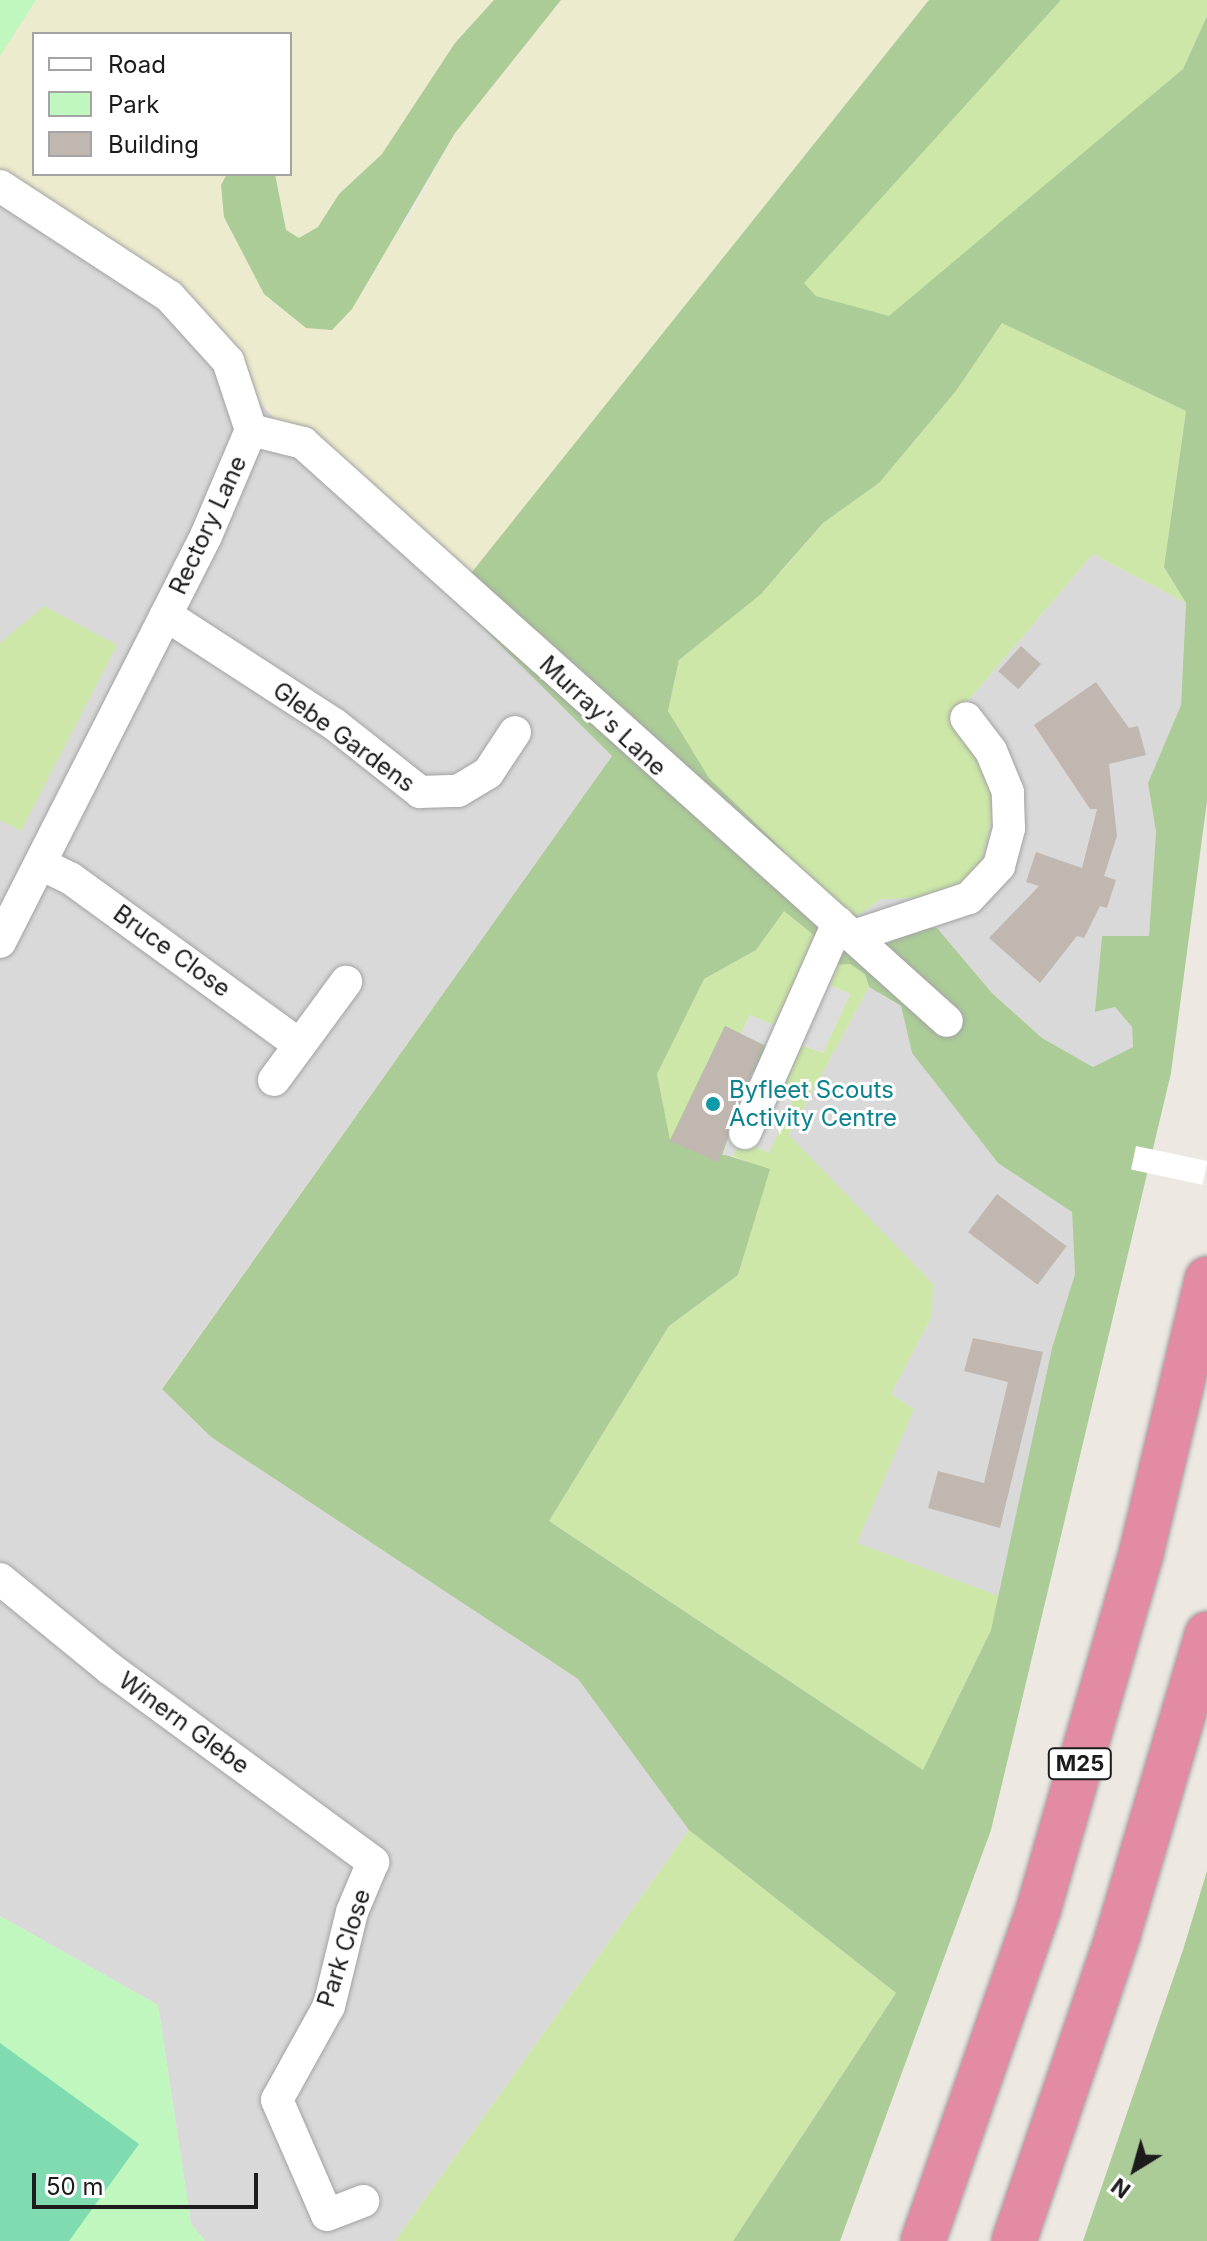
<!DOCTYPE html>
<style>
body{margin:0}
#map{position:relative;width:1207px;height:2241px;overflow:hidden;background:#ede8e2;font-family:Inter,sans-serif}
div>[style]{position:absolute}
[style*='--x']{left:calc(var(--x)*1px);top:calc(var(--y)*1px);width:calc(var(--w)*1px);rotate:calc(var(--a)*1deg)}
.residential>*{inset:0;background:#dad9d9}
.farmland>*{inset:0;background:#ecebcd}
.grass>*{inset:0;background:#cce7a8}
.forest>*{inset:0;background:#abcb97}
.park>*{inset:0;background:#bff7bf}
.pitch>*{inset:0;background:#81dbb0}
.parking>*{inset:0;background:#dcdcdc}
.pier>*{inset:0;background:#fff;transform-origin:0 0}
.building>*{inset:0;background:#c1b7b1;transform-origin:0 0}
.roads{filter:drop-shadow(0 0 2px #a3a3a3) drop-shadow(0 0 2px #a3a3a3)}
.minor>*{height:32px;margin:-16px;padding:0 16px;transform-origin:16px;border-radius:16px;background:#fff}
.highway>*{height:44px;margin:-22px;padding:0 22px;transform-origin:22px;border-radius:22px;background:#e38ba3}
.dots>*{width:22px;height:22px;translate:-50% -50%;box-sizing:border-box;border:4px solid #fff;border-radius:50%}
span{translate:-50% -50%;white-space:nowrap;text-align:center;line-height:1.15;-webkit-text-stroke:6px #fff;paint-order:stroke}
.shield-label span{padding:2px 6px;background:#fff;border:2px solid;border-radius:6px;-webkit-text-stroke-width:0}
.shield-label{font-size:22px;color:#1c1c1c;font-weight:700}
.street-label{font-size:24px;color:#1c1c1c}
.culture-label{font-size:24px;color:#0d838f}
.left{translate:0 -50%;text-align:left}
.legend{position:absolute;left:32px;top:32px;width:260px;height:144px;box-sizing:border-box;background:#fff;border:2px solid #a4a4a4;margin:0;padding:10px 14px;list-style:none;font-size:24px;color:#1c1c1c}
.legend li{display:flex;align-items:center;gap:16px;height:40px}
.legend b{width:40px;border:2px solid #a4a4a4}
.north{position:absolute;left:1095px;top:2129px;width:80px;height:80px;-webkit-text-stroke:6px #fff;paint-order:stroke;rotate:217deg;font-size:22px;font-weight:700;line-height:32px;text-align:center;color:#1c1c1c}
.north::after{content:'';display:block;margin:auto;width:28px;height:36px;background:#1c1c1c;clip-path:polygon(50% 0,100% 100%,50% 72%,0 100%)}
.scale{position:absolute;left:32px;top:2173px;width:226px;height:36px;box-sizing:border-box;border:4px solid #1c1c1c;border-top:0;padding-left:10px;font-size:24px;line-height:28px;white-space:nowrap;color:#1c1c1c;-webkit-text-stroke:6px #fff;paint-order:stroke}
</style>
<div id="map">
<div class="residential">
<i style="clip-path:polygon(0 186px,169px 296px,286px 432px,612px 756px,162px 1388px,211px 1437px,578px 1679px,689px 1830px,395px 2241px,205px 2241px,191px 2224px,158px 2005px,0 1916px)"></i>
<i style="clip-path:polygon(1093px 554px,1186px 603px,1181px 705px,1148px 783px,1156px 832px,1149px 937px,1102px 936px,1096px 1012px,1115px 1007px,1132px 1027px,1133px 1047px,1093px 1067px,1042px 1038px,992px 993px,937px 928px,889px 936px,883px 948px,852px 920px,881px 899px,921px 898px,983px 760px,950px 722px)"></i>
<i style="clip-path:polygon(869px 987px,901px 1007px,912px 1053px,998px 1163px,1072px 1212px,1075px 1274px,1052px 1348px,999px 1596px,856px 1543px,914px 1409px,891px 1394px,932px 1316px,789px 1135px)"></i>
</div>
<div class="farmland">
<i style="clip-path:polygon(36px 0,494px 0,455px 43px,382px 154px,339px 194px,318px 227px,299px 238px,286px 230px,275px 174px,290px 174px,290px 34px,34px 34px,34px 174px,227px 174px,221px 185px,224px 217px,264px 294px,306px 328px,408px 220px,455px 133px,561px 0,929px 0,452px 597px,241px 384px,228px 360px,0 186px,0 56px)"></i>
</div>
<div class="grass">
<i style="clip-path:polygon(1061px 0,1207px 0,1207px 16px,1183px 69px,906px 305px,889px 317px,816px 296px,803px 284px,814px 267px)"></i>
<i style="clip-path:polygon(1002px 323px,1186px 411px,1164px 567px,1186px 603px,1093px 554px,950px 722px,983px 760px,998px 798px,978px 873px,958px 888px,921px 898px,881px 899px,852px 920px,797px 875px,783px 850px,709px 778px,678px 736px,668px 711px,679px 660px,781px 572px,823px 523px,879px 483px,956px 391px)"></i>
<i style="clip-path:polygon(44px 606px,117px 645px,21px 831px,0 820px,0 643px)"></i>
<i style="clip-path:polygon(784px 910px,816px 937px,812px 957px,773px 1025px,750px 1015px,741px 1034px,725px 1026px,670px 1141px,657px 1074px,680px 1017px,704px 979px,756px 950px)"></i>
<i style="clip-path:polygon(850px 964px,865px 974px,869px 987px,789px 1135px,933px 1284px,932px 1316px,891px 1394px,914px 1409px,857px 1543px,999px 1596px,991px 1630px,923px 1770px,549px 1521px,669px 1326px,738px 1275px,769px 1170px,733px 1156px,742px 1140px,769px 1153px,775px 1091px,798px 1044px,823px 1053px,850px 994px,829px 985px,839px 965px)"></i>
<i style="clip-path:polygon(689px 1830px,896px 1993px,733px 2241px,395px 2241px)"></i>
</div>
<div class="forest">
<i style="clip-path:polygon(494px 0,561px 0,455px 133px,352px 309px,332px 330px,306px 328px,264px 294px,224px 217px,221px 185px,227px 174px,275px 174px,286px 230px,299px 238px,318px 227px,339px 194px,382px 154px,455px 43px)"></i>
<i style="clip-path:polygon(evenodd,929px 0,1061px 0,804px 283px,816px 296px,889px 316px,1183px 69px,1207px 16px,1207px 801px,1171px 1073px,991px 1830px,840px 2241px,733px 2241px,896px 1993px,689px 1830px,578px 1679px,211px 1437px,162px 1389px,612px 756px,452px 597px,929px 0,1002px 323px,1186px 411px,1164px 567px,1186px 603px,1181px 705px,1148px 783px,1156px 832px,1149px 936px,1102px 936px,1095px 1012px,1115px 1007px,1132px 1027px,1133px 1047px,1093px 1067px,1042px 1038px,992px 993px,937px 928px,908px 927px,883px 947px,797px 875px,783px 850px,709px 778px,668px 711px,679px 660px,761px 594px,823px 523px,879px 483px,956px 391px,1002px 323px,929px 0,784px 911px,816px 937px,834px 965px,850px 964px,865px 974px,869px 987px,901px 1006px,912px 1053px,998px 1163px,1072px 1212px,1075px 1274px,1052px 1348px,991px 1630px,923px 1770px,549px 1521px,669px 1326px,738px 1275px,770px 1169px,723px 1154px,771px 1048px,725px 1026px,670px 1140px,657px 1074px,704px 979px,756px 950px,784px 911px)"></i>
<i style="clip-path:polygon(1207px 1871px,1207px 2241px,1083px 2241px,1183px 1950px)"></i>
</div>
<div class="park">
<i style="clip-path:polygon(0 0,36px 0,0 56px)"></i>
<i style="clip-path:polygon(0 1916px,158px 2005px,191px 2224px,205px 2241px,0 2241px)"></i>
</div>
<div class="pitch">
<i style="clip-path:polygon(0 2043px,139px 2144px,69px 2241px,0 2241px)"></i>
</div>
<div class="parking">
<i style="clip-path:polygon(812px 957px,839px 965px,829px 985px,850px 994px,823px 1053px,799px 1044px,775px 1091px,793px 1100px,769px 1153px,742px 1140px,733px 1156px,722px 1155px,752px 1072px,758px 1075px,771px 1048px,741px 1034px,750px 1015px,773px 1025px)"></i>
</div>
<div class="pier">
<i style="left:1136px;top:1146px;width:73px;height:24px;rotate:12deg"></i>
</div>
<div class="building">
<i style="left:1021px;top:646px;width:27px;height:34px;rotate:42deg"></i>
<i style="clip-path:polygon(1096px 682px,1129px 728px,1138px 726px,1146px 755px,1109px 764px,1117px 836px,1104px 876px,1116px 880px,1107px 908px,1100px 906px,1084px 938px,1077px 936px,1040px 983px,989px 938px,1039px 886px,1026px 882px,1036px 852px,1082px 868px,1097px 809px,1090px 809px,1034px 725px)"></i>
<i style="clip-path:polygon(725px 1026px,763px 1045px,718px 1162px,670px 1141px)"></i>
<i style="left:997px;top:1194px;width:87px;height:48px;rotate:37deg"></i>
<i style="clip-path:polygon(973px 1338px,1043px 1352px,1000px 1528px,928px 1508px,938px 1471px,984px 1483px,1008px 1382px,964px 1371px)"></i>
</div>
<div class="roads">
<div class="minor">
<i style="--x:0;--y:186;--w:202;--a:33.1"></i>
<i style="--x:169;--y:296;--w:88;--a:47.8"></i>
<i style="--x:228;--y:361;--w:73;--a:71.6"></i>
<i style="--x:251;--y:430;--w:115;--a:113"></i>
<i style="--x:206;--y:536;--w:455;--a:116.9"></i>
<i style="--x:251;--y:430;--w:54;--a:14"></i>
<i style="--x:303;--y:443;--w:865;--a:41.91"></i>
<i style="--x:166;--y:615;--w:200;--a:33"></i>
<i style="--x:334;--y:724;--w:110;--a:38.3"></i>
<i style="--x:420;--y:792;--w:38;--a:-2"></i>
<i style="--x:458;--y:791;--w:35;--a:-31"></i>
<i style="--x:488;--y:773;--w:49;--a:-56.6"></i>
<i style="--x:41;--y:864;--w:32;--a:26"></i>
<i style="--x:70;--y:878;--w:284;--a:36"></i>
<i style="--x:854;--y:936;--w:121;--a:-18.3"></i>
<i style="--x:969;--y:898;--w:44;--a:-46.8"></i>
<i style="--x:999;--y:866;--w:39;--a:-75"></i>
<i style="--x:1009;--y:828;--w:36;--a:-92"></i>
<i style="--x:1008;--y:792;--w:44;--a:-112.5"></i>
<i style="--x:991;--y:751;--w:41;--a:-127.1"></i>
<i style="--x:274;--y:1080;--w:122;--a:-53.7"></i>
<i style="--x:745;--y:1133;--w:230;--a:-66.1"></i>
<i style="--x:0;--y:1579;--w:141;--a:39.2"></i>
<i style="--x:109;--y:1668;--w:328;--a:36.3"></i>
<i style="--x:373;--y:1862;--w:54;--a:112.8"></i>
<i style="--x:352;--y:1912;--w:97;--a:103.7"></i>
<i style="--x:329;--y:2006;--w:107;--a:119"></i>
<i style="--x:277;--y:2100;--w:125;--a:66.5"></i>
<i style="--x:327;--y:2215;--w:39;--a:-21"></i>
</div>
<div class="highway">
<i style="--x:923;--y:2241;--w:349;--a:-70.8"></i>
<i style="--x:1038;--y:1911;--w:372;--a:-73.9"></i>
<i style="--x:1141;--y:1554;--w:283;--a:-76.5"></i>
<i style="--x:1014;--y:2241;--w:323;--a:-71.2"></i>
<i style="--x:1118;--y:1935;--w:314;--a:-73.5"></i>
</div>
</div>
<div class="dots">
<i style="left:713px;top:1104px;background:#0f9aa8"></i>
</div>
<div class="shield-label">
<span style="left:1080px;top:1764px">M25</span>
</div>
<div class="street-label">
<span style="left:208px;top:525px;rotate:-65deg">Rectory Lane</span>
<span style="left:603px;top:716px;rotate:43deg">Murray's Lane</span>
<span style="left:344px;top:737px;rotate:36deg">Glebe Gardens</span>
<span style="left:172px;top:951px;rotate:36deg">Bruce Close</span>
<span style="left:184px;top:1723px;rotate:36deg">Winern Glebe</span>
<span style="left:344px;top:1948px;rotate:-72deg">Park Close</span>
</div>
<div class="culture-label">
<span class="left" style="left:729px;top:1104px">Byfleet Scouts<br>Activity Centre</span>
</div>
<ul class="legend">
<li><b style="height:10px;background:#fff"></b>Road</li>
<li><b style="height:22px;background:#bff7bf"></b>Park</li>
<li><b style="height:22px;background:#c1b7b1"></b>Building</li>
</ul>
<div class="north">N</div>
<div class="scale">50 m</div>
</div>
